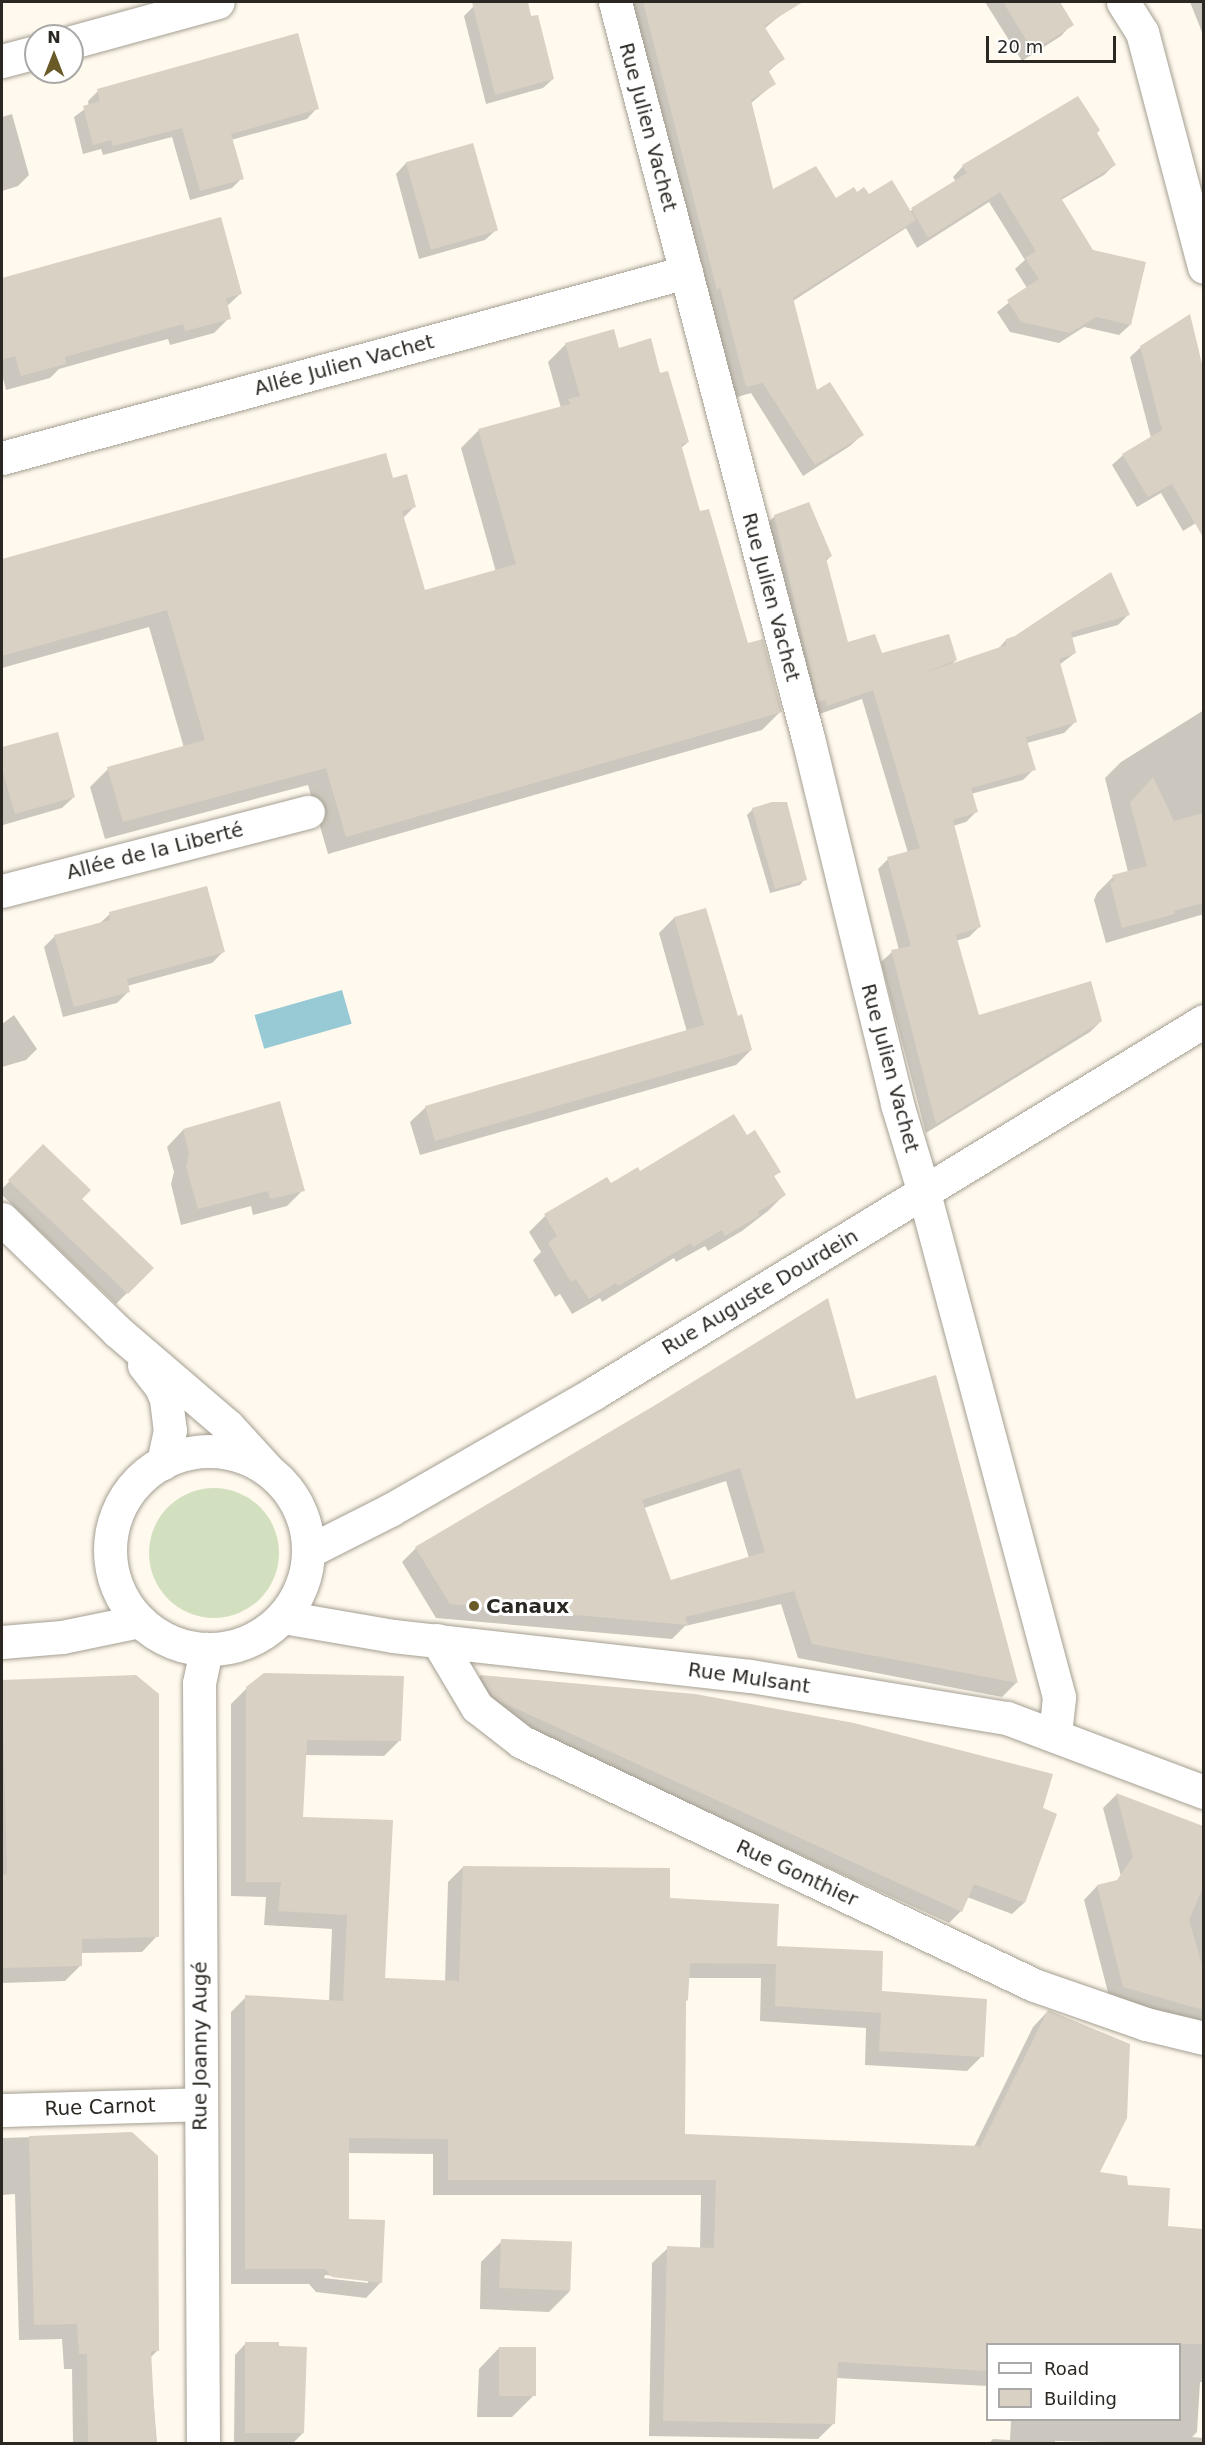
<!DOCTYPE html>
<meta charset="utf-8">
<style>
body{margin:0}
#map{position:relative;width:1205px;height:2445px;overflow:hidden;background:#fff9ee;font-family:"DejaVu Sans",sans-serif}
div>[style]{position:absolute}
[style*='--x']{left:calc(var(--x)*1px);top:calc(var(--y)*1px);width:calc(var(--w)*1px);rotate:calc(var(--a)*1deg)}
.green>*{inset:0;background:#d3e0bf}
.round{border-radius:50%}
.water>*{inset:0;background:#98cad6;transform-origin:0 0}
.shadow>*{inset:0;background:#0003}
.building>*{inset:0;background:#d8d1c4;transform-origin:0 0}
.roads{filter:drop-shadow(0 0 2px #a59f92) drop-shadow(0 0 2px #a59f92)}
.minor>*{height:33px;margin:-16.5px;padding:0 16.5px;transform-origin:16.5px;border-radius:16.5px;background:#fff}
.tertiary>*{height:33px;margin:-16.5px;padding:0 16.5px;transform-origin:16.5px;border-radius:16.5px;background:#fff}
.secondary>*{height:33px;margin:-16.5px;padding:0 16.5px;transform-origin:16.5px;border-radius:16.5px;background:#fff}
.secondary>.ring{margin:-16.5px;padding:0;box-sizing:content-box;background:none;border:33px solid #fff;border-radius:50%}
.dots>*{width:16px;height:16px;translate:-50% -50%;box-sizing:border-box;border:3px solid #fff;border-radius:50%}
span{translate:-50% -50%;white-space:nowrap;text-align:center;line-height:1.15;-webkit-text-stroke:6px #fff;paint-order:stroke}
.street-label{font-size:20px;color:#2b2823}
.poi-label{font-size:20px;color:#2b2823;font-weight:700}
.left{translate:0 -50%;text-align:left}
.frame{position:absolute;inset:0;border:3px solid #2b2823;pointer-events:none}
.legend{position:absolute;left:986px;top:2343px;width:195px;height:78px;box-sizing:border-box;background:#fff;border:2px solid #aaa9a7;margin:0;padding:8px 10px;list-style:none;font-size:18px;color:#2b2823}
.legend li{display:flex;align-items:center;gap:12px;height:30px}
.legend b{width:30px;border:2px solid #aaa9a7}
.north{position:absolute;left:24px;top:24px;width:60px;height:60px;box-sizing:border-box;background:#fff;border:2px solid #aaa9a7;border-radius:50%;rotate:0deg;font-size:16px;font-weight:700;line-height:24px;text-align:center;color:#2b2823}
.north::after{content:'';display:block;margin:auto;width:21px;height:27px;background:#695a27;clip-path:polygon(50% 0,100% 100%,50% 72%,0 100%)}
.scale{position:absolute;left:986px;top:36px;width:130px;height:27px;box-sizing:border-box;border:3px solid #2b2823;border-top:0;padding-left:8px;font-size:18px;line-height:21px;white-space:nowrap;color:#2b2823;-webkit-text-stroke:4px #fff;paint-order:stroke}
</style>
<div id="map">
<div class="green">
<i class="round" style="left:149px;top:1488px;width:130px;height:130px"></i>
</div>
<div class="water">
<i style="left:342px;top:990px;width:35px;height:91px;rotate:74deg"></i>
</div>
<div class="shadow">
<i style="clip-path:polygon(493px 2px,526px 2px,553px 79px,543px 88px,486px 104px,464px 16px,474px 6px)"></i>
<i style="clip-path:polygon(633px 2px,783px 2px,788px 9px,764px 29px,783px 59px,767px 73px,774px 84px,750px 104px,772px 192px,836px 200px,856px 194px,909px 212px,956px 182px,953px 177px,963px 166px,1095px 133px,1114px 165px,1104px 175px,1061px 200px,1130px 325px,1119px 335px,1084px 327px,1059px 343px,1010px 332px,997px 312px,1027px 288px,1015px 269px,1025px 260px,989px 202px,917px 248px,906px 228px,793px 301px,816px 393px,862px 435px,850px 446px,803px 476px,751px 393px,734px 398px,630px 5px)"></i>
<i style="clip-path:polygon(985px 2px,1058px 2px,1072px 24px,1061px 36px,1022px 61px)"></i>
<i style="clip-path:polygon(1190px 2px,1204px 2px,1204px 37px)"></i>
<i style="clip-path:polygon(98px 91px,317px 108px,307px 119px,231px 140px,242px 178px,232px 188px,190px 200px,172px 137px,103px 155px,101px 149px,83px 154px,74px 117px,89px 106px,88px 101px)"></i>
<i style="clip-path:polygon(12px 114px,29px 175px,18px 186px,2px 191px,2px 117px)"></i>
<i style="clip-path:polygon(406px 163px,496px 230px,485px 240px,419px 259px,396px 174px)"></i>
<i style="clip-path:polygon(220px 219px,240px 294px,226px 307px,229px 318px,214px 333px,170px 345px,168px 339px,123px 351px,59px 369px,50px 378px,6px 390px,2px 374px,2px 279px)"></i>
<i style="clip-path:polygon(1189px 316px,1204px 374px,1204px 518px,1183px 531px,1161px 493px,1137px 507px,1112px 465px,1123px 455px,1151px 438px,1130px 357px,1141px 347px)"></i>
<i style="clip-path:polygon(566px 344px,618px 350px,659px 375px,688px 442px,680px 449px,699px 513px,747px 645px,780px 712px,762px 730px,328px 854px,308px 785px,105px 839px,90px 787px,108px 769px,184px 748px,149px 627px,2px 668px,2px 560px,385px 455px,392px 479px,415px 506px,403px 518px,424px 592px,496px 572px,461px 448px,479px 430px,561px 408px,548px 362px)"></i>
<i style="clip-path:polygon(775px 516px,831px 556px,825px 562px,847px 644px,881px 654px,956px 660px,950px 666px,997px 650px,1006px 640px,1128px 615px,1118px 625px,1071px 638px,1075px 653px,1059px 665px,1075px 722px,1064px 733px,1027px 743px,1034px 769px,1023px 780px,971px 794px,976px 812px,966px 822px,953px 826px,980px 926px,969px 937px,956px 941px,978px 1017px,1101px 1021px,1090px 1032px,926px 1133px,881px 962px,892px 952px,899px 950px,878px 869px,888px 859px,908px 853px,862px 699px,817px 715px,764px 526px)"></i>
<i style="clip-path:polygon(1204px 710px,1204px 914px,1106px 943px,1094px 900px,1097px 893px,1113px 877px,1128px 872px,1105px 778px,1121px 762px)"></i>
<i style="clip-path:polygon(57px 734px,74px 797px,62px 808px,3px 825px,2px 749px)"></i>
<i style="clip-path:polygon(753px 809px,805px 879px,800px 885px,770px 893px,747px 815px)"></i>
<i style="clip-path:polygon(705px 910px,737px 1018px,751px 1050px,736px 1065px,420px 1155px,410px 1122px,426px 1107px,687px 1032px,659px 933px,674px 918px)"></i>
<i style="clip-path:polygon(110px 914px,223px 952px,212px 963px,127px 986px,128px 992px,117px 1003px,63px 1017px,44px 947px,55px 936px,99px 924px)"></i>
<i style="clip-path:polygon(14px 1015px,37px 1049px,26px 1060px,2px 1067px,2px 1024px)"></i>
<i style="clip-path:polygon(183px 1130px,303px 1190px,287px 1206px,253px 1215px,251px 1206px,181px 1225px,171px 1184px,174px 1172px,167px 1147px)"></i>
<i style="clip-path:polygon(746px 1137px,779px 1171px,773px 1177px,784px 1195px,768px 1211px,742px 1231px,708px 1251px,705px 1246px,676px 1262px,674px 1258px,602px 1302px,600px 1298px,572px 1314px,560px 1294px,555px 1297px,533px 1260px,541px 1252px,529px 1232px,545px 1216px,640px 1173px)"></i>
<i style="clip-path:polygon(43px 1146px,80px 1199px,152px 1268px,116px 1304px,2px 1195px,2px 1189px)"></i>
<i style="clip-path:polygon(evenodd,935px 1377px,1016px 1683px,1002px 1697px,798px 1658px,781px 1604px,685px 1626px,672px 1639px,436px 1618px,402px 1562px,416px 1548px,658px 1405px,855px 1401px,935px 1377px,726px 1481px,749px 1558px,670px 1582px,644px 1508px,726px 1481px)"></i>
<i style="clip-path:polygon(136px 1676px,157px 1936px,142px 1952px,81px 1953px,81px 1965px,65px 1981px,2px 1983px,2px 1681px)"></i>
<i style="clip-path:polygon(480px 1676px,694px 1696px,1041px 1809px,1024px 1903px,1012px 1914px,967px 1897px,961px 1911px,949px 1923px,488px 1712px,469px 1688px)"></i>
<i style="clip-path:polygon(evenodd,247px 1688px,399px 1741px,384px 1756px,305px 1755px,301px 1818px,383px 1980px,445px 1982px,448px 1882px,463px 1867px,669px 1900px,881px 1993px,982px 2056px,967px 2071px,865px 2065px,866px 2028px,760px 2021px,761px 1978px,688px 1978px,684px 2002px,683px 2136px,974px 2147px,1033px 2027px,1048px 2011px,1098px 2173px,1126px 2186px,1167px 2228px,1204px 2230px,1204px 2382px,1200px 2382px,1197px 2432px,1192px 2437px,1204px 2438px,1204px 2444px,1055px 2441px,1055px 2444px,988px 2444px,993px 2439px,1010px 2440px,1011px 2420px,1180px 2420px,1180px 2344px,988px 2344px,988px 2386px,836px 2378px,833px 2424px,818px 2439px,649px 2436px,652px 2263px,668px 2248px,700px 2249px,701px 2195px,433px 2195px,433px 2154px,348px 2153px,347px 2221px,381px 2282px,366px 2298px,316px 2292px,309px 2284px,231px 2284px,231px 2012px,246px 1997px,329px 2001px,332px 1929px,264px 1925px,266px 1897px,231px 1896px,231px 1704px,247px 1688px,325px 2275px,368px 2280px,368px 2283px,324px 2278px,325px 2275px)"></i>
<i style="clip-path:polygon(1116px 1795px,1204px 1827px,1204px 2026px,1110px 2000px,1084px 1900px,1097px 1886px,1122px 1880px,1103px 1808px)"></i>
<i style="clip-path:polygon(2px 2130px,3px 2138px,132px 2134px,158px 2350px,150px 2358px,157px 2444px,73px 2444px,72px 2369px,64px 2369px,62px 2339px,19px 2340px,15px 2194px,2px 2195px)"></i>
<i style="clip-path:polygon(502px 2241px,570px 2291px,549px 2312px,480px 2309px,481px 2262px)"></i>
<i style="clip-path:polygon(246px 2343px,303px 2433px,292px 2444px,234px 2443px,235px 2355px)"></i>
<i style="clip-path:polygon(499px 2348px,533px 2396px,512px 2417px,477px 2417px,479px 2369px)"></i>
</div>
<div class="building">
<i style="clip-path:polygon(472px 2px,528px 2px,531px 16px,538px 15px,554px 79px,495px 95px)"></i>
<i style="clip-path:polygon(643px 2px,803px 2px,764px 26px,785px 59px,768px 70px,776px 84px,751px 100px,773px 189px,816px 166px,836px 198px,854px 187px,857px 192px,864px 187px,869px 194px,892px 180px,916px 220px,793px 298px,817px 390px,830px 382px,864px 435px,815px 465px,763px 383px,746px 387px,720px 287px,717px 290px)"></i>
<i style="clip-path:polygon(1003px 2px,1060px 2px,1074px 25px,1033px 51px)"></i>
<i style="clip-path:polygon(298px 33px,319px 109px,231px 134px,244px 179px,200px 191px,182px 128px,113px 146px,111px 140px,93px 145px,83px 106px,100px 101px,97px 89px)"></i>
<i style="clip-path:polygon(1078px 96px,1100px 130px,1097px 133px,1116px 165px,1061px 198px,1093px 250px,1146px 262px,1131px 325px,1096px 317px,1070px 333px,1021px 322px,1007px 300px,1039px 279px,1025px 258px,1036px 251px,1000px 192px,928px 238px,911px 208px,967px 173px,962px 165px)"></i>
<i style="left:473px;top:143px;width:91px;height:70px;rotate:74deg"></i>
<i style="clip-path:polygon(221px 217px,242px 294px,226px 298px,231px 319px,185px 331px,183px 324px,140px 336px,65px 357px,66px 364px,21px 376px,15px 356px,2px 360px,2px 278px)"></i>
<i style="clip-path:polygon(1190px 314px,1203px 368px,1203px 537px,1172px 484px,1148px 497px,1122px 454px,1162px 430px,1140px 346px)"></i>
<i style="clip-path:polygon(614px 329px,619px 348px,651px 338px,660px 373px,668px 371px,689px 442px,681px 444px,700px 511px,709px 509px,748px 643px,763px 639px,782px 712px,346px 837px,326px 768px,123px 822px,107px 767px,205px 740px,167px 610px,2px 656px,2px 559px,386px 453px,393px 478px,407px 474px,416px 507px,402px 511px,425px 590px,516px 564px,478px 429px,570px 404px,568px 399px,580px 396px,565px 343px)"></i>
<i style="clip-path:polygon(809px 502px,832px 556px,826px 558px,848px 642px,875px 634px,882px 653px,949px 634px,957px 660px,921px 674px,1006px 645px,1006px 639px,1015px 636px,1111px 572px,1130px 615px,1071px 632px,1076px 653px,1059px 659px,1077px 722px,1026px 737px,1036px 770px,971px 788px,978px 812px,953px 820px,981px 927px,956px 935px,979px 1015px,1091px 981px,1102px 1021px,936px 1124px,891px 950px,911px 946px,887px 857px,920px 848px,873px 690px,827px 706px,826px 700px,818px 702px,774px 515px)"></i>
<i style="clip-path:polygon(58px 732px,75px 797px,15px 814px,2px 769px,2px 747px)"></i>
<i style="clip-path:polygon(1153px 777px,1174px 821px,1203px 813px,1203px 903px,1174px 911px,1175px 914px,1122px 928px,1110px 882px,1114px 881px,1112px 875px,1147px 866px,1130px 803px)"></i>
<i style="clip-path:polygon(772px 802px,787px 802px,807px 880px,775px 889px,752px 808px)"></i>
<i style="clip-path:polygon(207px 886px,225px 952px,127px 979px,130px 992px,74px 1007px,54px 935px,110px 920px,109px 912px)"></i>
<i style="clip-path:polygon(706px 908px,738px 1016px,742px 1014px,752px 1050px,435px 1141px,425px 1106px,704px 1025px,674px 917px)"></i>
<i style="clip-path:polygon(280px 1101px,305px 1191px,270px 1199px,268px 1191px,198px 1209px,186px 1167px,189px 1154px,183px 1129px)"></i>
<i style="clip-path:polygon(734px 1114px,747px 1135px,755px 1130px,781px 1172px,774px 1176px,786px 1195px,758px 1212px,760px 1215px,725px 1236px,722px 1230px,693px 1247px,691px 1243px,618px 1286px,616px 1283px,589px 1299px,576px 1279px,571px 1282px,548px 1243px,557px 1236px,544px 1214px,607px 1177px,611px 1183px,638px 1167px,640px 1171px)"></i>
<i style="clip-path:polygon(43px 1144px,91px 1190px,82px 1199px,154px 1268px,128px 1294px,8px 1180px)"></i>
<i style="clip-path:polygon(evenodd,828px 1298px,856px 1399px,936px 1375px,1018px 1683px,812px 1644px,794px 1591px,685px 1617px,688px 1625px,450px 1604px,415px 1547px,657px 1404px,828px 1298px,740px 1468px,765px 1552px,671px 1580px,642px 1500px,740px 1468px)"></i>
<i style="clip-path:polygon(264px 1673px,404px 1676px,401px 1741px,307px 1740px,303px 1817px,393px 1820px,385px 1978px,459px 1981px,463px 1866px,670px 1868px,670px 1898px,779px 1904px,777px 1946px,883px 1951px,882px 1991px,987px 1999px,984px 2057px,879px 2051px,881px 2013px,775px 2006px,776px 1964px,690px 1963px,688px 2000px,686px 2001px,685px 2134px,979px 2146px,979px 2149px,1048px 2010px,1130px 2044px,1127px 2118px,1100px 2172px,1127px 2176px,1128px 2185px,1170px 2188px,1168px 2226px,1203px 2229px,1203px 2344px,987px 2344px,987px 2371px,838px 2362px,835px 2424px,663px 2421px,667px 2246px,714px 2248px,716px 2180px,448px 2180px,448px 2139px,349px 2138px,349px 2219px,385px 2220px,382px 2283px,332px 2277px,325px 2269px,245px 2269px,245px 1995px,343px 2001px,347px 1915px,278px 1911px,281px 1882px,246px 1882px,246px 1687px)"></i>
<i style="clip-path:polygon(136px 1675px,159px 1694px,159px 1937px,82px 1939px,82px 1966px,2px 1968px,2px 1875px,7px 1874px,2px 1680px)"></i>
<i style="clip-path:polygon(480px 1675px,695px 1694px,854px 1723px,1053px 1774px,1043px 1808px,1057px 1814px,1025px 1903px,974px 1884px,962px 1912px,499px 1701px,491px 1694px)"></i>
<i style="clip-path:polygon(1116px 1793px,1203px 1826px,1203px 1887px,1189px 1920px,1203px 1968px,1203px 2010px,1123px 1987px,1097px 1885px,1117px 1880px,1133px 1857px)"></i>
<i style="clip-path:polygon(132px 2132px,158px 2156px,159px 2351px,151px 2351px,156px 2444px,88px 2444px,87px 2354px,79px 2354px,77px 2324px,34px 2325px,29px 2136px)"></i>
<i style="left:501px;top:2239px;width:71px;height:49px;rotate:2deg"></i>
<i style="clip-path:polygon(245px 2342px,279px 2342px,279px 2346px,307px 2347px,304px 2433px,245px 2433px)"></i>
<i style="left:499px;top:2347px;width:37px;height:49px"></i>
</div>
<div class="roads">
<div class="minor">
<i style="--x:615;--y:2;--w:761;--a:75.31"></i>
<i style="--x:808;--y:738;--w:377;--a:76.3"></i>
<i style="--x:897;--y:1104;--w:93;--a:73.1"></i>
<i style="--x:924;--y:1193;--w:522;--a:75"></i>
<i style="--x:1059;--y:1697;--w:39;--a:96"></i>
<i style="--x:1123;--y:2;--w:36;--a:58"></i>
<i style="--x:1142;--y:32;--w:243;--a:75.2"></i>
<i style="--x:72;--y:42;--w:151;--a:-15.3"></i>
<i style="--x:2;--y:61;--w:35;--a:-15"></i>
<i style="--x:2;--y:458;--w:709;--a:-15.21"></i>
<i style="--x:2;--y:891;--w:316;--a:-14.5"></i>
<i style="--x:309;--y:1551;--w:91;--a:-26.8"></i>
<i style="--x:390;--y:1510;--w:235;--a:-29.8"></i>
<i style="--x:594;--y:1393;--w:714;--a:-31.38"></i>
<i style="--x:437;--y:1640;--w:78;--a:59.2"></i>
<i style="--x:477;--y:1707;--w:57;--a:37.9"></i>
<i style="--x:522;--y:1742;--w:567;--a:25.39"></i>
<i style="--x:1034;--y:1985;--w:119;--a:19.2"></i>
<i style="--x:1146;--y:2024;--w:60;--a:13.6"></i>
<i style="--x:2;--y:2110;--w:197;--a:-1.7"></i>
</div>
<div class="tertiary">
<i style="--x:2;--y:1219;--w:161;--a:44.2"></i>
<i style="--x:117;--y:1331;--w:146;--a:40.6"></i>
<i style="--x:228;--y:1426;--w:59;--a:47.7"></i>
<i style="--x:144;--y:1365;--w:28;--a:52"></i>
<i style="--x:161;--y:1387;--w:13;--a:67"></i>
<i style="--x:166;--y:1399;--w:31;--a:83"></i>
<i style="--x:170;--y:1430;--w:34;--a:102"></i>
<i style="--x:203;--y:2444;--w:761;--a:-90.3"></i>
<i style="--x:199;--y:1683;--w:35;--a:-78"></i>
</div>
<div class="secondary">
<i class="ring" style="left:110px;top:1451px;width:165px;height:165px"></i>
<i style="--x:283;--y:1617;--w:112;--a:9.8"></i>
<i style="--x:393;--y:1636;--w:359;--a:6.4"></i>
<i style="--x:750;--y:1676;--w:260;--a:9.3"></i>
<i style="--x:1007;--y:1718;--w:210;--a:20.6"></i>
<i style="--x:2;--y:1642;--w:60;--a:-4.8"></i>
<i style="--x:62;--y:1637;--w:80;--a:-11.6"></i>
</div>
</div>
<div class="dots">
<i style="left:474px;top:1606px;background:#695a27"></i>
</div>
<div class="street-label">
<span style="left:648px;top:127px;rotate:75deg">Rue Julien Vachet</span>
<span style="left:344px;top:365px;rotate:-15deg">Allée Julien Vachet</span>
<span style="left:771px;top:597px;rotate:75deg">Rue Julien Vachet</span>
<span style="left:155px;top:851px;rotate:-14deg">Allée de la Liberté</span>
<span style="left:890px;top:1068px;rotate:75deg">Rue Julien Vachet</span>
<span style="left:760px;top:1292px;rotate:-31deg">Rue Auguste Dourdein</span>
<span style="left:749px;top:1678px;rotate:8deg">Rue Mulsant</span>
<span style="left:797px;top:1873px;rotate:25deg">Rue Gonthier</span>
<span style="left:200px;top:2046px;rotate:-90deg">Rue Joanny Augé</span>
<span style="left:100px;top:2107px;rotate:-2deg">Rue Carnot</span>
</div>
<div class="poi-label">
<span class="left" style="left:486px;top:1606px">Canaux</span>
</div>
<div class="frame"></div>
<ul class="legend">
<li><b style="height:8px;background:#fff"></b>Road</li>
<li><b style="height:16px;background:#d8d1c4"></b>Building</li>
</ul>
<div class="north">N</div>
<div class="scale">20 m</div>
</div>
